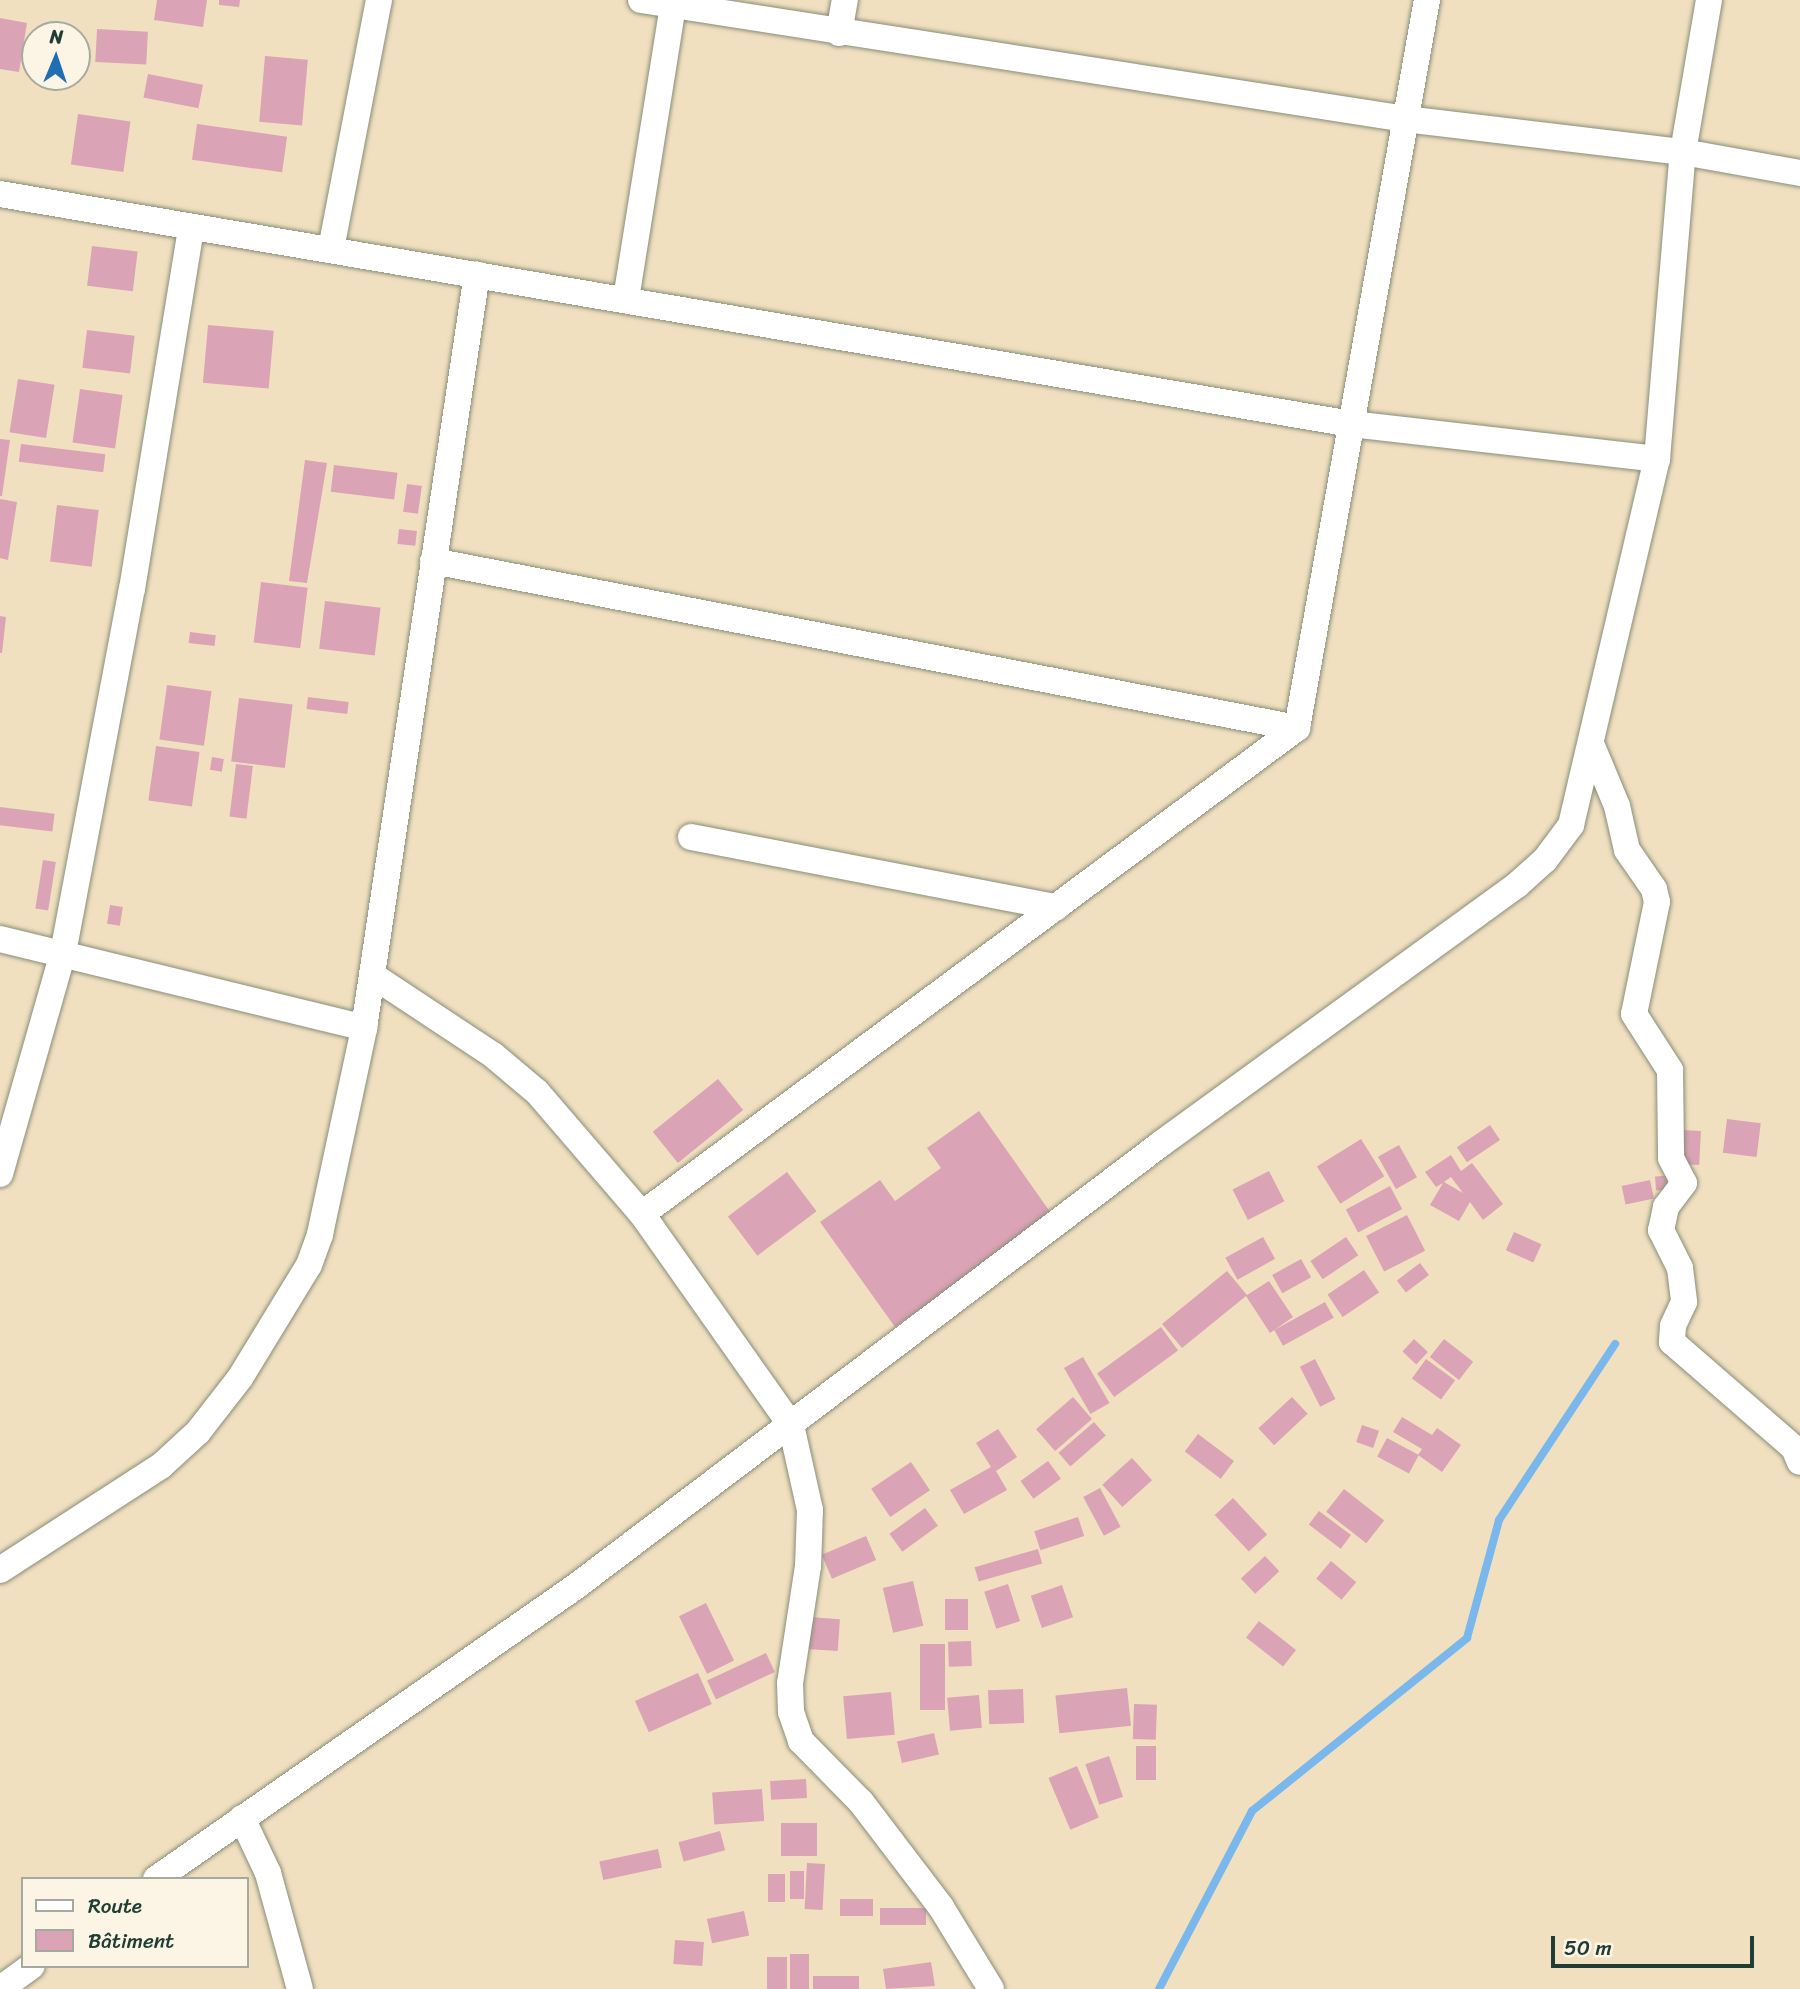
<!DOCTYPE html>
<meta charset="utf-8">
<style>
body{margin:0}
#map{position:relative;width:1800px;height:1989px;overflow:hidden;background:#f1e0c0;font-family:Sriracha,sans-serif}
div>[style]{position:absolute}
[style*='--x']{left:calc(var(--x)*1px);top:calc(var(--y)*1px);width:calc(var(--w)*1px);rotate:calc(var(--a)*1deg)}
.stream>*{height:8px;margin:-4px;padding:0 4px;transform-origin:4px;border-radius:4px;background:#79b7ec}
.building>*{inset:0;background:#dba3b6;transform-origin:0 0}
.roads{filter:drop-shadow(0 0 2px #888e7a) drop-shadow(0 0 2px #888e7a)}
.minor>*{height:26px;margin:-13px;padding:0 13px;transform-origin:13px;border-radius:13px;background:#fff}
span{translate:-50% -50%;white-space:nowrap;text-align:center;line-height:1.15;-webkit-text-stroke:7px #fcf5e5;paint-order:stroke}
.legend{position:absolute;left:21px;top:1877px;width:228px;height:91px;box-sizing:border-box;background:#fcf5e5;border:2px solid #a4ab9e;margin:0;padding:9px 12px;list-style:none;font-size:21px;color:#1f3d34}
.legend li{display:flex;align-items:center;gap:14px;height:35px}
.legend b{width:35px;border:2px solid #a4ab9e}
.north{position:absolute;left:21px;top:21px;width:70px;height:70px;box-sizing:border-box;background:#fcf5e5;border:2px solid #a4ab9e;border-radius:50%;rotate:2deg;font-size:19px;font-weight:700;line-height:28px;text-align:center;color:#1f3d34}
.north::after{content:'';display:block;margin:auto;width:24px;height:32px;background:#1f6fb2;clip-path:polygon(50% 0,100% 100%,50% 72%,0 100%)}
.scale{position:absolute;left:1551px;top:1936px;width:203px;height:32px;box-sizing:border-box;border:4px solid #1f3d34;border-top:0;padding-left:9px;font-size:21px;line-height:24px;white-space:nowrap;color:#1f3d34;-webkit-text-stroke:5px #fcf5e5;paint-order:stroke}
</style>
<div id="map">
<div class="stream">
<i style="--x:1159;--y:1989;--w:201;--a:-62.4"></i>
<i style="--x:1252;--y:1811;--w:276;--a:-38.8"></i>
<i style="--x:1467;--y:1638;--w:122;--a:-74.8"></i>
<i style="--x:1499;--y:1520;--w:211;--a:-56.6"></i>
</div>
<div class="building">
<i style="clip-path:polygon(157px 0,207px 0,203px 27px,154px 20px)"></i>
<i style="clip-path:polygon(219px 0,240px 0,239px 7px,219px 5px)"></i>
<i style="clip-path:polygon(0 18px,27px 23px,19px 72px,0 69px)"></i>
<i style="left:97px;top:29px;width:51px;height:33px;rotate:3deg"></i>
<i style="clip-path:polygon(33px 34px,35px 34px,35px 78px,28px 77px)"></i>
<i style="clip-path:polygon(77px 40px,85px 41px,79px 83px,43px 79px,77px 77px)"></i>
<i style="left:265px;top:56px;width:43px;height:66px;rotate:5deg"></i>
<i style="left:148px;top:74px;width:56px;height:24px;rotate:11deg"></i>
<i style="left:78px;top:114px;width:53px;height:51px;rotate:8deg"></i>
<i style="left:197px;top:124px;width:91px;height:36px;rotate:8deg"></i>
<i style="left:92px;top:246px;width:46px;height:40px;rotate:7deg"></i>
<i style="left:208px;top:325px;width:66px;height:58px;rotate:5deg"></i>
<i style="left:87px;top:330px;width:48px;height:38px;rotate:7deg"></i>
<i style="left:18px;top:379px;width:37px;height:54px;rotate:9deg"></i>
<i style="left:80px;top:389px;width:43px;height:54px;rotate:8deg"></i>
<i style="clip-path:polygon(0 439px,10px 440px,2px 496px,0 496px)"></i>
<i style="left:21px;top:444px;width:85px;height:18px;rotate:7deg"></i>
<i style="clip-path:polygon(305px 460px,327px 463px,307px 583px,289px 581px)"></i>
<i style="left:334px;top:465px;width:64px;height:27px;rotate:7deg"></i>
<i style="left:407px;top:484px;width:15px;height:28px;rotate:8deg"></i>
<i style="clip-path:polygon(0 499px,17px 502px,8px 560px,0 558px)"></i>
<i style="left:57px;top:505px;width:42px;height:57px;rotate:7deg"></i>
<i style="left:399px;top:529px;width:18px;height:15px;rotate:6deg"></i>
<i style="left:261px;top:582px;width:47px;height:61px;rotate:7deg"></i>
<i style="left:325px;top:601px;width:56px;height:48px;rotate:7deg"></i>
<i style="clip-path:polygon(0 616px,6px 617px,2px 653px,0 653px)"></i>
<i style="left:190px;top:632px;width:26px;height:11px;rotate:7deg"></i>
<i style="left:167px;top:685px;width:45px;height:55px;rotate:8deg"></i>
<i style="left:308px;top:697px;width:41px;height:12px;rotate:7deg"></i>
<i style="left:239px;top:698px;width:54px;height:64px;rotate:7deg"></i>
<i style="left:156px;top:746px;width:44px;height:55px;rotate:8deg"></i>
<i style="left:212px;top:757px;width:12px;height:13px;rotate:9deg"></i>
<i style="left:236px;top:764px;width:17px;height:53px;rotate:7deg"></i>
<i style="left:0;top:807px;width:55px;height:18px;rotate:7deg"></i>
<i style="left:43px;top:860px;width:13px;height:49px;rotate:9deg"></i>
<i style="left:110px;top:905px;width:13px;height:19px;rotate:9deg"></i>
<i style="left:718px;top:1079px;width:40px;height:84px;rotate:51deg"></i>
<i style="clip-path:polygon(979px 1111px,1053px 1216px,895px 1327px,820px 1222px,880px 1180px,895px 1201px,941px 1168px,927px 1148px)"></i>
<i style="left:1727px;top:1119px;width:34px;height:34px;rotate:7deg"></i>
<i style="left:1490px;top:1125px;width:18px;height:40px;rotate:56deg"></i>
<i style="left:1683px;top:1130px;width:18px;height:34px;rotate:3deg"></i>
<i style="left:1361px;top:1139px;width:44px;height:52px;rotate:58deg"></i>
<i style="left:1399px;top:1145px;width:37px;height:24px;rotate:61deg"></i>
<i style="clip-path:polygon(evenodd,1451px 1155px,1461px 1171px,1472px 1163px,1503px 1204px,1483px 1220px,1470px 1202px,1459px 1221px,1430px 1205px,1443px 1183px,1436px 1187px,1425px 1172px,1451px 1155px,1451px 1177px,1463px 1193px,1444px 1182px,1451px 1177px)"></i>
<i style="left:1269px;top:1171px;width:34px;height:41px;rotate:63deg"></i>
<i style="left:787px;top:1172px;width:49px;height:74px;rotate:53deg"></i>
<i style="left:1676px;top:1175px;width:14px;height:21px;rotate:86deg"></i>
<i style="left:1650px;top:1180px;width:19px;height:29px;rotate:78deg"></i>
<i style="left:1390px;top:1186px;width:26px;height:50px;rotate:62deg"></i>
<i style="left:1407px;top:1215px;width:40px;height:46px;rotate:63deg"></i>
<i style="left:1514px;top:1232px;width:30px;height:20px;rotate:24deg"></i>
<i style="left:1263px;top:1237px;width:25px;height:43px;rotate:61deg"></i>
<i style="left:1346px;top:1237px;width:22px;height:43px;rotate:56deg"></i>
<i style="left:1301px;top:1259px;width:21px;height:33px;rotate:61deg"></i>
<i style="left:1420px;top:1263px;width:15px;height:29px;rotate:53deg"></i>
<i style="left:1364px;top:1270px;width:27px;height:44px;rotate:56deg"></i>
<i style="clip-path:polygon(1227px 1271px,1247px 1295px,1269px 1281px,1293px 1317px,1270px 1333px,1246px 1296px,1182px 1348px,1162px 1324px)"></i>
<i style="left:1325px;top:1302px;width:18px;height:58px;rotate:61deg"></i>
<i style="left:1161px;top:1327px;width:29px;height:79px;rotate:54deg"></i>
<i style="left:1414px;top:1339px;width:19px;height:17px;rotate:43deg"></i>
<i style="left:1444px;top:1339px;width:37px;height:23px;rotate:38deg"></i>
<i style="left:1083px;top:1357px;width:53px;height:22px;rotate:60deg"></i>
<i style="left:1315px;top:1359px;width:45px;height:17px;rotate:63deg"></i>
<i style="left:1426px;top:1359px;width:36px;height:24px;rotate:36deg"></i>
<i style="left:1073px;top:1397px;width:29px;height:49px;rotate:49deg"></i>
<i style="left:1292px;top:1397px;width:23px;height:46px;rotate:47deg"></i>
<i style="clip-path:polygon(1402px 1417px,1432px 1435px,1437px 1428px,1461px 1445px,1442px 1472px,1418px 1455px,1422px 1449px,1393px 1432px)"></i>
<i style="left:1094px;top:1422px;width:18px;height:47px;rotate:49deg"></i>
<i style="left:1362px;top:1425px;width:18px;height:18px;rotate:19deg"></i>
<i style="clip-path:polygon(998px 1429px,1017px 1457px,996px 1471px,1007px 1490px,964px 1514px,950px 1490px,991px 1467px,976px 1443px)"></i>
<i style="left:1198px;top:1434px;width:45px;height:22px;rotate:37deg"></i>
<i style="left:1387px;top:1438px;width:36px;height:21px;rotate:28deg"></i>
<i style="left:1132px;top:1458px;width:30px;height:40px;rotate:48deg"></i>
<i style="left:1048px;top:1461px;width:22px;height:34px;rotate:54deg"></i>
<i style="left:911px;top:1462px;width:34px;height:48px;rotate:56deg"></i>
<i style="left:1100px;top:1488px;width:44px;height:19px;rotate:62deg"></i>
<i style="left:1344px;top:1489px;width:51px;height:29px;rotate:38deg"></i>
<i style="left:1233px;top:1498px;width:50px;height:25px;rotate:47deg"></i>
<i style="left:925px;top:1508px;width:22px;height:44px;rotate:54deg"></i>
<i style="left:1319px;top:1511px;width:40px;height:17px;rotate:37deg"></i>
<i style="left:1078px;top:1517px;width:20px;height:46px;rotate:72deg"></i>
<i style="left:866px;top:1536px;width:26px;height:48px;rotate:67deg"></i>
<i style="left:1038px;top:1549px;width:15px;height:66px;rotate:74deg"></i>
<i style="left:1265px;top:1556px;width:21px;height:33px;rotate:47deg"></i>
<i style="left:1331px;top:1561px;width:33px;height:23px;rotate:40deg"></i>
<i style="left:913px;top:1581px;width:46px;height:31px;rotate:77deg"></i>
<i style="left:1008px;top:1584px;width:39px;height:25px;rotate:72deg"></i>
<i style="left:1062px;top:1585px;width:34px;height:33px;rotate:71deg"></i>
<i style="left:945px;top:1599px;width:23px;height:31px"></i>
<i style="left:706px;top:1603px;width:64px;height:30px;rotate:64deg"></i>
<i style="left:809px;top:1617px;width:31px;height:32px;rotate:4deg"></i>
<i style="left:1259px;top:1621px;width:47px;height:21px;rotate:38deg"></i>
<i style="left:971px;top:1641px;width:25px;height:23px;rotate:88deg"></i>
<i style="left:945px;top:1644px;width:66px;height:25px;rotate:90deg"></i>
<i style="left:766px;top:1653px;width:21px;height:65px;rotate:65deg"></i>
<i style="left:698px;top:1673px;width:34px;height:69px;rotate:66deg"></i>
<i style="left:1127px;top:1688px;width:38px;height:72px;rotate:84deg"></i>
<i style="left:1023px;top:1689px;width:34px;height:35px;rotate:88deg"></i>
<i style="left:891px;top:1692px;width:43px;height:48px;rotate:85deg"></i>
<i style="left:979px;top:1695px;width:33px;height:32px;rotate:85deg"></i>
<i style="left:1134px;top:1704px;width:23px;height:35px;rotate:2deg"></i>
<i style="left:934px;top:1733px;width:22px;height:38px;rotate:77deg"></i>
<i style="left:1136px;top:1746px;width:20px;height:34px"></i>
<i style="left:1109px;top:1756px;width:43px;height:25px;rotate:71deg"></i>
<i style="left:1077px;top:1766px;width:56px;height:31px;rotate:67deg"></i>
<i style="left:806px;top:1779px;width:19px;height:36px;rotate:87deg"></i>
<i style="left:762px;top:1789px;width:32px;height:50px;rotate:86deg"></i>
<i style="left:781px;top:1823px;width:36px;height:33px"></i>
<i style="left:720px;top:1831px;width:20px;height:43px;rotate:75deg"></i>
<i style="left:658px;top:1849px;width:19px;height:60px;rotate:78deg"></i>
<i style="left:807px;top:1863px;width:18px;height:46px;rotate:3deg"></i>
<i style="left:790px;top:1871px;width:14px;height:28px"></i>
<i style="left:768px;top:1874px;width:17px;height:28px"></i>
<i style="left:840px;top:1899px;width:33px;height:17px"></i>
<i style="left:926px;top:1908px;width:17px;height:46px;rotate:90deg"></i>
<i style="left:744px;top:1911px;width:25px;height:38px;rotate:78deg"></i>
<i style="left:675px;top:1940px;width:29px;height:24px;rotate:4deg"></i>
<i style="left:790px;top:1954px;width:19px;height:35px"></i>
<i style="left:767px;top:1957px;width:20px;height:32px"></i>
<i style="clip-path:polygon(931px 1962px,935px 1986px,886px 1989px,883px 1969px)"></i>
<i style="left:813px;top:1976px;width:46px;height:13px"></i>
</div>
<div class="roads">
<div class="minor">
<i style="--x:641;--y:0;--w:773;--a:8.85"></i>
<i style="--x:1405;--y:119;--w:280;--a:6.8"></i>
<i style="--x:1683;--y:152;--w:119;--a:10.2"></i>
<i style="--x:839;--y:33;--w:34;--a:-80"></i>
<i style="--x:0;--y:194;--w:1370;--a:9.66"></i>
<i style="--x:1351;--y:424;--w:308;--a:6.5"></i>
<i style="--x:331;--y:249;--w:254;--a:-79.1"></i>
<i style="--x:626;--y:299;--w:296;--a:-80.9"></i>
<i style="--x:433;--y:561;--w:880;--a:10.94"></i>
<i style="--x:1592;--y:746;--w:65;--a:67.4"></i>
<i style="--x:1617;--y:806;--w:45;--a:77.2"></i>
<i style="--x:1627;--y:850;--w:47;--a:55.3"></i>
<i style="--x:1654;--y:889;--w:13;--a:77"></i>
<i style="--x:1657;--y:902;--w:114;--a:101.6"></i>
<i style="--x:1634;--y:1014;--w:67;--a:57.3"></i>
<i style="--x:1670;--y:1070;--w:88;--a:89.3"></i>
<i style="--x:1671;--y:1158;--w:28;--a:63"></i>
<i style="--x:1684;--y:1183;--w:30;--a:127"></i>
<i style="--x:1666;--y:1207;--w:24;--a:102"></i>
<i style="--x:1661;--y:1230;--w:42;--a:63.4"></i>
<i style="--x:1680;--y:1268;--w:34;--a:83"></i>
<i style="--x:1684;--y:1302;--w:26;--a:115"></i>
<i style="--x:1673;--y:1326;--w:16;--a:94"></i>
<i style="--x:1672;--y:1342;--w:162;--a:41"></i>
<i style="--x:1794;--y:1448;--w:15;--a:67"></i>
<i style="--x:691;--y:837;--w:372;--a:10.9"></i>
<i style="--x:0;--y:939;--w:375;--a:13.7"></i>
<i style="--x:372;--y:975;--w:145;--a:33.5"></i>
<i style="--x:493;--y:1055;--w:57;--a:40.1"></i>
<i style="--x:537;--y:1092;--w:161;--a:49.3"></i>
<i style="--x:642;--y:1214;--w:258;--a:54.8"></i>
<i style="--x:791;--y:1425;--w:87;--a:77.4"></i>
<i style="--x:810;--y:1510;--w:56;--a:92"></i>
<i style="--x:808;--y:1566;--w:118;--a:98.7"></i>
<i style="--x:790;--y:1683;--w:29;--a:88"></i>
<i style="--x:791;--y:1712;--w:31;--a:71"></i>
<i style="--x:801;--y:1741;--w:86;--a:45.5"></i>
<i style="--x:861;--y:1802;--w:132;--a:52.7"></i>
<i style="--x:941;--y:1907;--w:96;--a:58.6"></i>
<i style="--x:0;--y:1174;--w:230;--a:-74.1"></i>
<i style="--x:63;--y:953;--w:370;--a:-79.3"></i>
<i style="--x:132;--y:589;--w:367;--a:-80.7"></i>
<i style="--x:642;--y:1214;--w:816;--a:-36.57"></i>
<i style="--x:1297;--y:728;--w:740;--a:-79.88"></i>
<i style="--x:0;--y:1570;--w:192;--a:-32.9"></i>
<i style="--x:161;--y:1466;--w:50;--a:-42.6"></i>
<i style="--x:198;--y:1432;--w:68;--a:-52.1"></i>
<i style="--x:240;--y:1378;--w:132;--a:-58.6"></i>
<i style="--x:309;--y:1265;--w:33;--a:-70"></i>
<i style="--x:320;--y:1234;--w:211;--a:-77.9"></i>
<i style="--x:364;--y:1028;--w:762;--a:-81.48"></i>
<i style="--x:242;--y:1818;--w:61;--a:64.7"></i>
<i style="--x:268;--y:1873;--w:120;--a:74.6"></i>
<i style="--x:156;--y:1879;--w:511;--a:-34.87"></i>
<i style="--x:575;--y:1587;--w:736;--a:-37.1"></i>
<i style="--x:1162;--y:1143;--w:439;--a:-36"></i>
<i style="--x:1517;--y:885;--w:38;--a:-42"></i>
<i style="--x:1545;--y:860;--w:44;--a:-53.4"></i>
<i style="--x:1571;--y:825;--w:376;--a:-76.8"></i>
<i style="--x:1657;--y:459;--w:308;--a:-85.2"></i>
<i style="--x:1683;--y:152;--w:154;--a:-80.3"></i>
<i style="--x:0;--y:1989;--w:39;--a:-36"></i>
</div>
</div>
<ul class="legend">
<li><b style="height:9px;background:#fff"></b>Route</li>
<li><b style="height:19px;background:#dba3b6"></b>Bâtiment</li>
</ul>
<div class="north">N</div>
<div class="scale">50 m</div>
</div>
